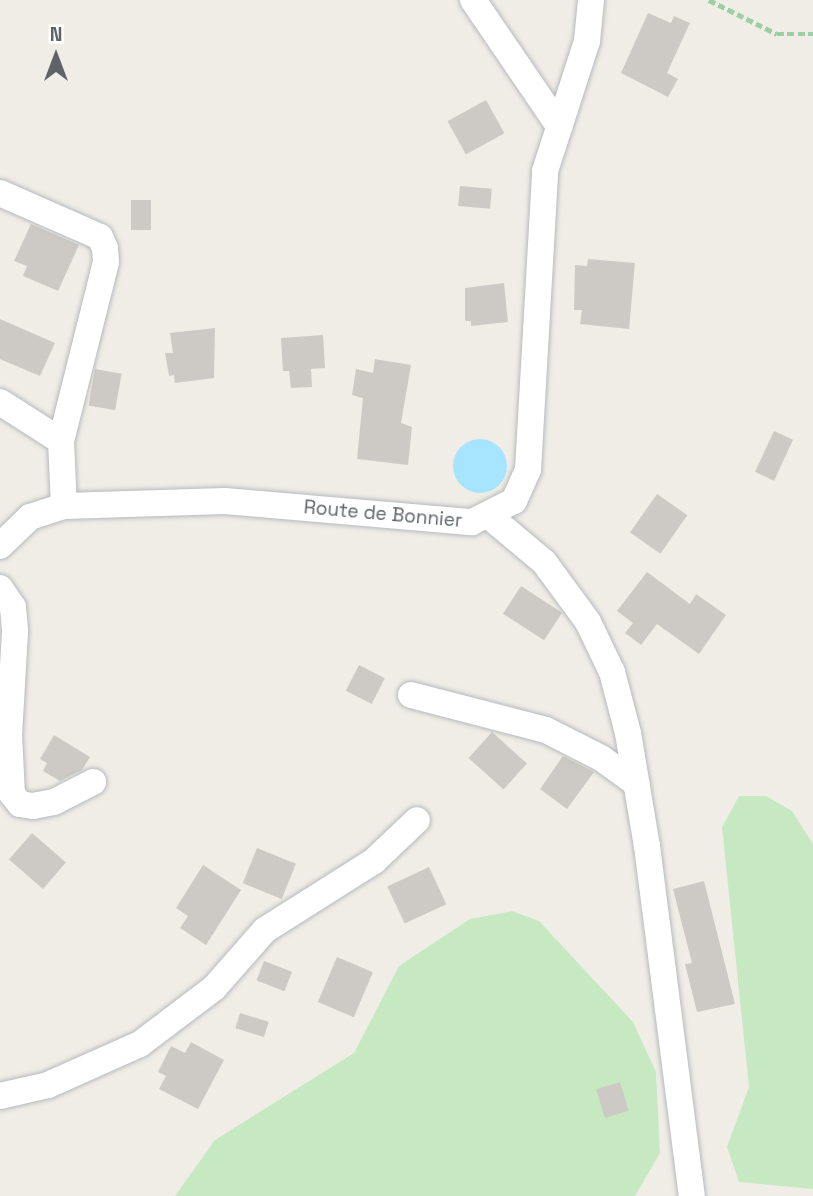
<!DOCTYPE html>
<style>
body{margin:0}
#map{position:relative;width:813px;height:1196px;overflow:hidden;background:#f0ede6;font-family:"Space Grotesk",sans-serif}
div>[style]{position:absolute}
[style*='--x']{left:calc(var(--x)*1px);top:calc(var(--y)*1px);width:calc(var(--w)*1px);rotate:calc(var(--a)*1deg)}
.green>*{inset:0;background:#c7e9c2}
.water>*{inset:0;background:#a7e4ff}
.round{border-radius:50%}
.building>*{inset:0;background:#cdcac5;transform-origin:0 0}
.path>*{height:4.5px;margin-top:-2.25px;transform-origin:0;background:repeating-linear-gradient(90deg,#9dcfa5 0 7px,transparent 0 10.5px)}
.roads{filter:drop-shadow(0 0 2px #b6b9bd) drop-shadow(0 0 2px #b6b9bd)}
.minor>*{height:26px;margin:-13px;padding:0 13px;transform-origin:13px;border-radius:13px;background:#fff}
span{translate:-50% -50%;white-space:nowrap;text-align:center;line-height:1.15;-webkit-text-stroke:5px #fff;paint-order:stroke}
.street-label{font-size:19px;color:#5d6367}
.north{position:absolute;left:21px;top:21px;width:70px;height:70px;-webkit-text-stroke:5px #fff;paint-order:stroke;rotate:0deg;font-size:19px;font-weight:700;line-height:28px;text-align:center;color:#5d6367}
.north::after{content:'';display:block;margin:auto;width:24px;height:32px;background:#5d6367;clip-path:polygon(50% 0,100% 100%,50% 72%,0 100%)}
</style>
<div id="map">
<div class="green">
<i style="clip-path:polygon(739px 796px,766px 796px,792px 811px,813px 844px,813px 1189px,739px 1182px,727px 1147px,749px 1087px,722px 827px)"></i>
<i style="clip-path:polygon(512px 911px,539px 921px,633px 1022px,656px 1072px,660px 1153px,635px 1196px,175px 1196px,215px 1140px,354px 1053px,399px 966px,470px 919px)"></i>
</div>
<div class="water">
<i class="round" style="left:453px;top:439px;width:54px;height:54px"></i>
</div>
<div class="building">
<i style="clip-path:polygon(648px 13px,671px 23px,674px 16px,690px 23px,667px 73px,678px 79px,668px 97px,621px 73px)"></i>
<i style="left:486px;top:100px;width:38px;height:44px;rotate:61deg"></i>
<i style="left:460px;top:186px;width:32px;height:20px;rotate:5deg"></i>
<i style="left:131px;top:200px;width:20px;height:30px"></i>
<i style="clip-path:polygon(31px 224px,79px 245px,58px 291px,23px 276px,27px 266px,14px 261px)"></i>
<i style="clip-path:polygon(588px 259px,635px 263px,629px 329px,580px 324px,582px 310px,574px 310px,575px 265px,587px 266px)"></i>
<i style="clip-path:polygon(504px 283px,508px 322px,471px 326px,471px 321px,465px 321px,465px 288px)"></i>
<i style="clip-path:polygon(0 319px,55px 343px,40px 376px,0 359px)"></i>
<i style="clip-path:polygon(215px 328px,214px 378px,175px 383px,174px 375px,169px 376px,165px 353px,173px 353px,170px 333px)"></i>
<i style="clip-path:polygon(323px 335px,325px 368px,311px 369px,312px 387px,291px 388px,289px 371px,283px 371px,281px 338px)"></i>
<i style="clip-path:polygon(375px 359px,411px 365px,401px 423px,412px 427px,408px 465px,357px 459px,363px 398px,352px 395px,356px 369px,373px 373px)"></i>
<i style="left:95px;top:369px;width:27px;height:37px;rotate:10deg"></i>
<i style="left:774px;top:431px;width:21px;height:45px;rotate:25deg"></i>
<i style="left:657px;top:494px;width:37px;height:47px;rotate:35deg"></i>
<i style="clip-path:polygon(647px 572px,690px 604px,696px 594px,726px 615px,699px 654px,657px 624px,641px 645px,625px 633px,633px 623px,617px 611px)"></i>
<i style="left:521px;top:586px;width:49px;height:33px;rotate:33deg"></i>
<i style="left:359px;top:665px;width:29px;height:29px;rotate:27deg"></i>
<i style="left:492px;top:732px;width:47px;height:35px;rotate:42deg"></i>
<i style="clip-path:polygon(54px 735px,90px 757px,82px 770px,60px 781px,43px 771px,47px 763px,40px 759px)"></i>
<i style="clip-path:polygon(563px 756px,594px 772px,567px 809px,540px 789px)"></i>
<i style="left:32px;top:833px;width:45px;height:35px;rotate:41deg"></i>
<i style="left:257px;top:848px;width:42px;height:38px;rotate:22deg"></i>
<i style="clip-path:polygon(203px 865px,241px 890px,206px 945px,180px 928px,188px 916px,176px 908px)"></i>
<i style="left:429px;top:867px;width:41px;height:46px;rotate:65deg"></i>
<i style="clip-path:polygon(704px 881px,735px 1004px,697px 1012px,685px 964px,692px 963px,673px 889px)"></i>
<i style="left:337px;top:957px;width:39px;height:49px;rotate:23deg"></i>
<i style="left:264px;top:961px;width:30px;height:21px;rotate:21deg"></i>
<i style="left:240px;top:1013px;width:30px;height:16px;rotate:17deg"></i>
<i style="clip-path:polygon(191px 1042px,224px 1060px,198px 1109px,159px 1089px,166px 1076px,158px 1072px,171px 1046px,185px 1053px)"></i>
<i style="left:620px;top:1082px;width:30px;height:25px;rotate:73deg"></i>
</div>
<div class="path">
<i style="--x:709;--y:0;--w:76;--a:26.6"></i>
<i style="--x:777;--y:34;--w:36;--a:0"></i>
</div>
<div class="roads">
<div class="minor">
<i style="--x:473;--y:0;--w:153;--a:55.7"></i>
<i style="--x:0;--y:193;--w:109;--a:23.7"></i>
<i style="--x:100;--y:237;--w:12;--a:66"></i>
<i style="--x:105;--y:248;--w:14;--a:86"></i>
<i style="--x:106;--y:262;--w:185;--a:104.1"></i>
<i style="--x:61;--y:441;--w:65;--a:87.4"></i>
<i style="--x:0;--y:402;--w:72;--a:32.6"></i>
<i style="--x:489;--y:516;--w:72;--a:39.9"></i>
<i style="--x:544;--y:562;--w:74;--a:53.7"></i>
<i style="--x:588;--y:622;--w:55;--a:64.4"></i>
<i style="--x:612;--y:672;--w:63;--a:75.3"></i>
<i style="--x:628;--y:733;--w:115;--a:80.5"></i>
<i style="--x:647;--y:846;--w:353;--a:82.7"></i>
<i style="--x:0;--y:546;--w:42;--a:-44"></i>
<i style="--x:30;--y:517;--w:36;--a:-18"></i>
<i style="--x:64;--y:506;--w:161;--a:-1.8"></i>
<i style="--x:225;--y:501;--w:248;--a:4.9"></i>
<i style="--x:472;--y:522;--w:47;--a:-26.6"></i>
<i style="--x:514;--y:501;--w:34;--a:-66"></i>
<i style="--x:528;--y:470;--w:299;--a:-86.7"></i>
<i style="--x:545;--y:171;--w:137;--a:-72.1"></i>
<i style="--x:587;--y:41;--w:41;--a:-84.4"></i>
<i style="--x:0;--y:588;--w:23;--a:56"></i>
<i style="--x:13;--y:607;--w:25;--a:85"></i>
<i style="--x:15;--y:632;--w:103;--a:93.3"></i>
<i style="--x:9;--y:735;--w:59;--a:87.1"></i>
<i style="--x:12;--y:794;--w:13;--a:51"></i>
<i style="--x:20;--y:804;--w:13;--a:9"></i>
<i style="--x:33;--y:806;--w:21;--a:-11"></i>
<i style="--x:54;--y:802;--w:44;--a:-27.1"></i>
<i style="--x:411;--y:695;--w:139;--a:14.5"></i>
<i style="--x:546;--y:730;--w:62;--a:27"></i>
<i style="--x:601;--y:758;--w:44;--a:35.8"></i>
<i style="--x:0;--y:1096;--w:49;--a:-12.9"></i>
<i style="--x:48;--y:1085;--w:101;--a:-24"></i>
<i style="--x:140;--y:1044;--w:93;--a:-37.1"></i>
<i style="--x:214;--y:988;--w:77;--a:-48.7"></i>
<i style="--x:265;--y:930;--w:129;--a:-32.3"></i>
<i style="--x:374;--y:861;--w:59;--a:-43.6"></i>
</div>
</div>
<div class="street-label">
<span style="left:383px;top:514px;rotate:5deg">Route de Bonnier</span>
</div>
<div class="north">N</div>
</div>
